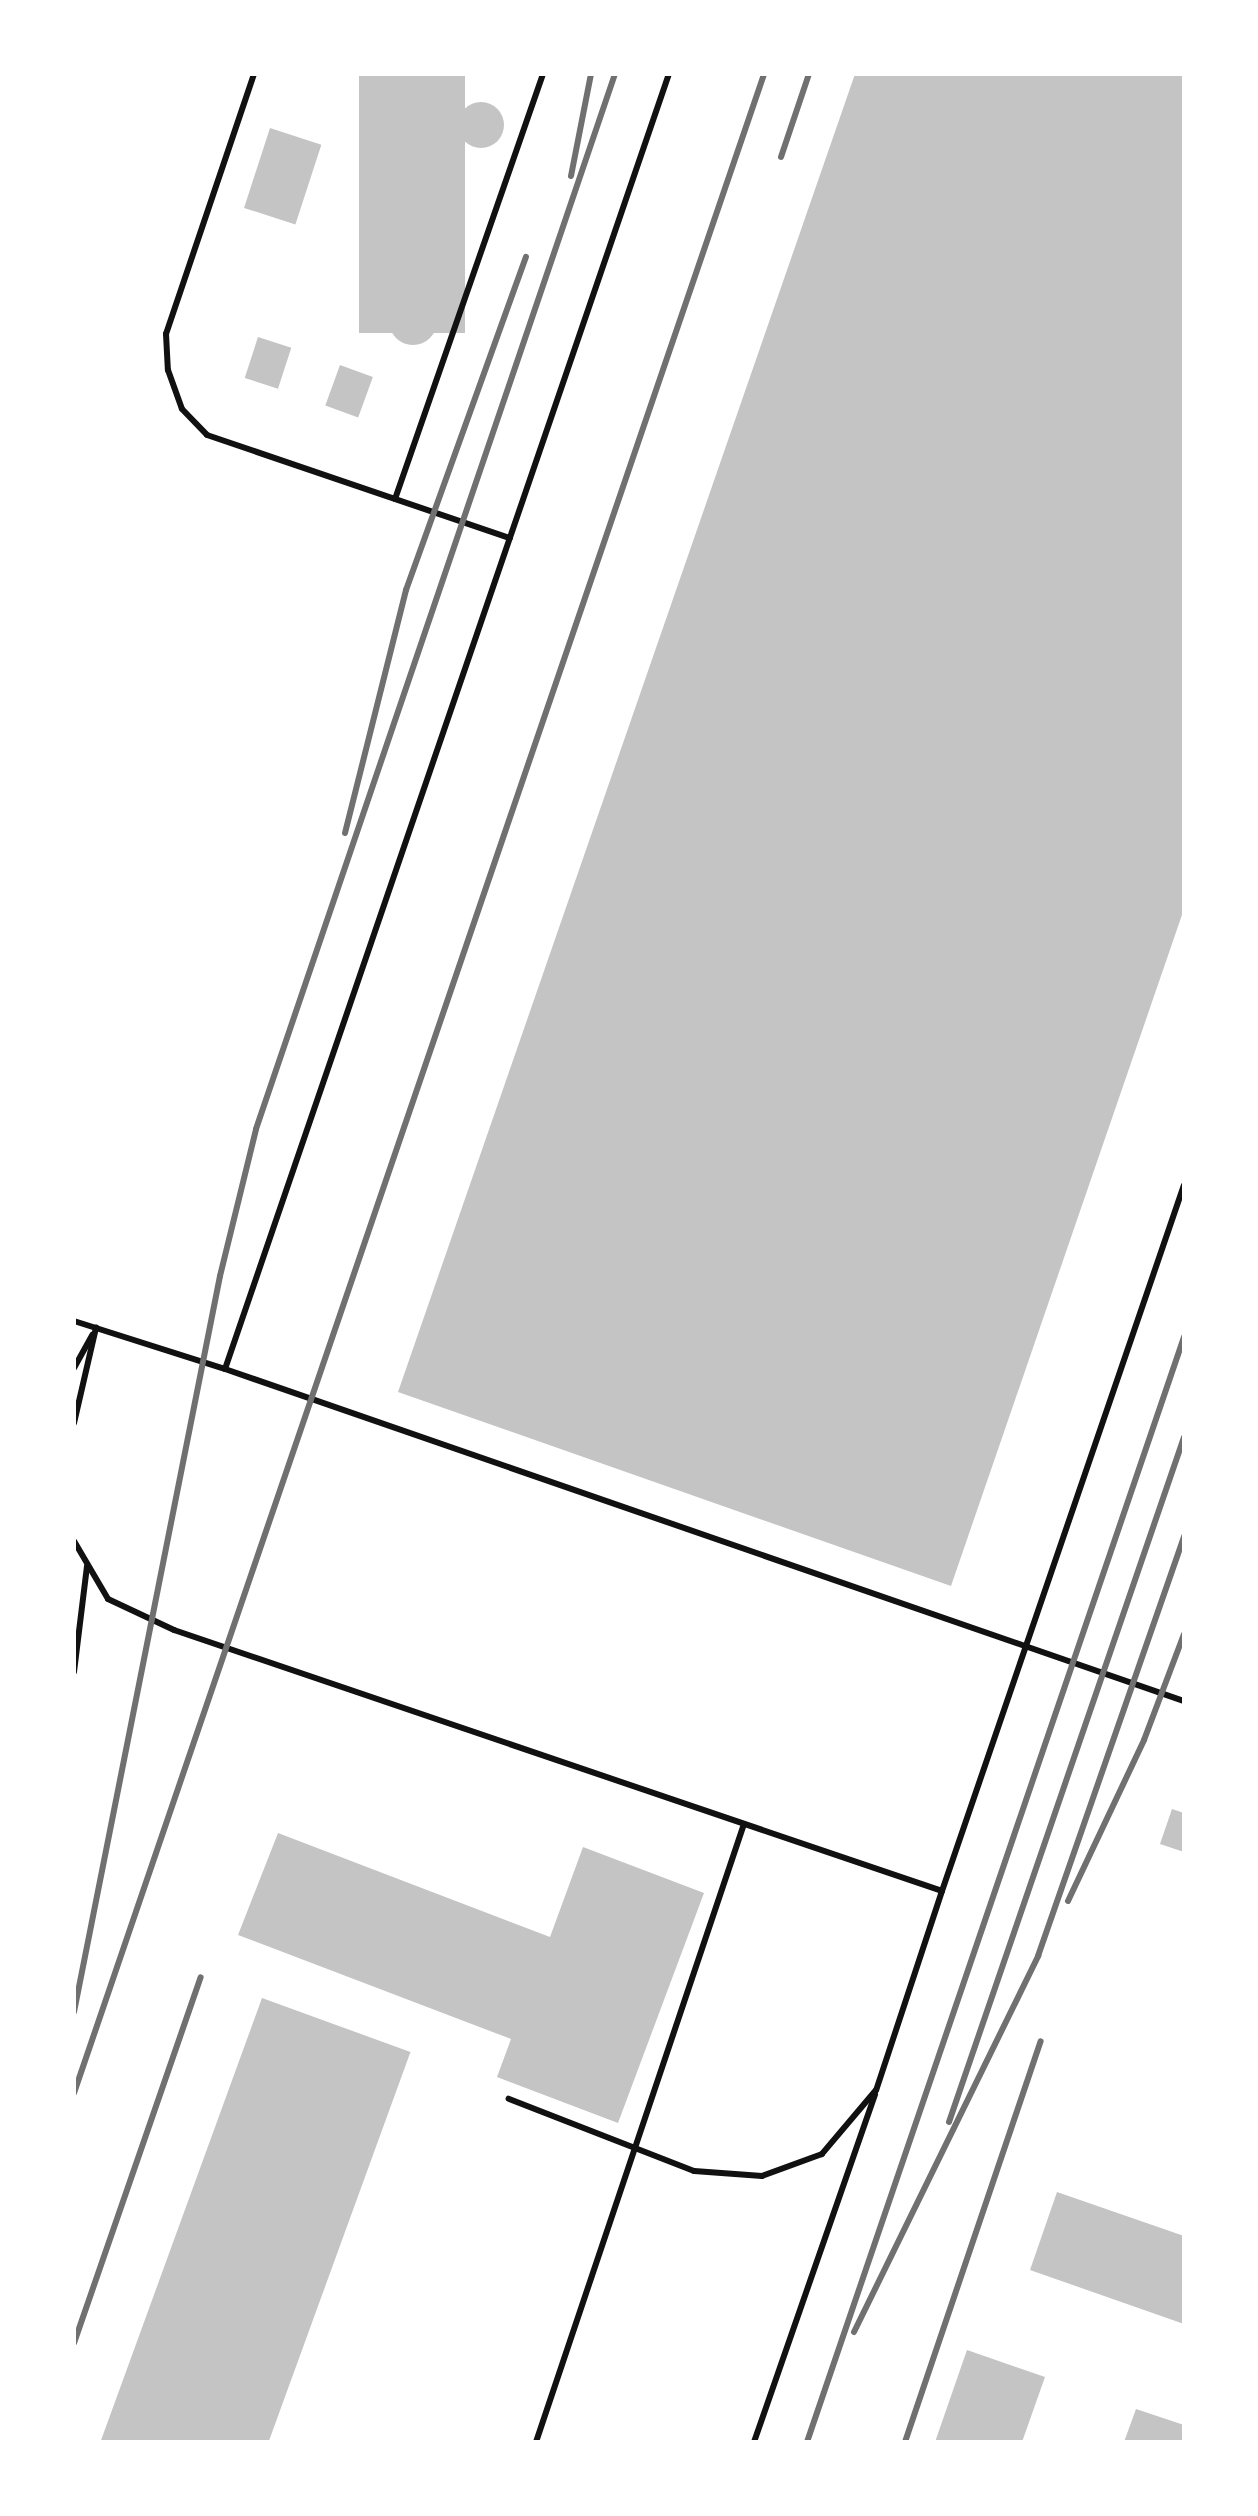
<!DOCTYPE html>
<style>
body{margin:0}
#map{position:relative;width:1258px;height:2516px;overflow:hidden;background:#fff;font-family:"Nunito Sans",sans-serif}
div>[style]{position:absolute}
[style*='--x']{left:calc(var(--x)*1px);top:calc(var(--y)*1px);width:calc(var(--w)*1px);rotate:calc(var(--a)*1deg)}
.building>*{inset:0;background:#c4c4c4;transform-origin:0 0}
.round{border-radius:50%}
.service>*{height:6px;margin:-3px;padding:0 3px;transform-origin:3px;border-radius:3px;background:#111}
.rail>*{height:6px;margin:-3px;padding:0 3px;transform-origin:3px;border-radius:3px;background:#707070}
span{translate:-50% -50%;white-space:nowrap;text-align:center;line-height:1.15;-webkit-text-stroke:6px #fff;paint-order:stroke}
.frame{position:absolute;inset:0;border:76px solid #fff;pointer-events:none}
</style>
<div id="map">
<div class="building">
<i style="left:359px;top:74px;width:106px;height:259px"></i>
<i style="clip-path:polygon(855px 74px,1184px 74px,1184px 909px,951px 1586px,398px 1392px)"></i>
<i class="round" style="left:458px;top:102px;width:46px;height:46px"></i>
<i style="left:270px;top:128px;width:54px;height:84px;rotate:18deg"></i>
<i class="round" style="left:389px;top:297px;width:48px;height:48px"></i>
<i style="left:258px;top:337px;width:35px;height:43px;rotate:18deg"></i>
<i style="left:340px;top:365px;width:35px;height:43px;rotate:20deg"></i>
<i style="clip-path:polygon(1172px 1809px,1184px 1813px,1184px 1852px,1160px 1844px)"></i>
<i style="clip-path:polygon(278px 1833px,550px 1937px,583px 1847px,704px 1893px,618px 2123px,497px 2077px,511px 2039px,238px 1935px)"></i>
<i style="left:262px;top:1998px;width:158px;height:472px;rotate:20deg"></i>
<i style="clip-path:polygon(1057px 2192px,1184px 2236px,1184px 2324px,1030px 2270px)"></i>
<i style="clip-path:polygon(967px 2350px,1045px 2377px,1022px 2442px,935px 2442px)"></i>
<i style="clip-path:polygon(1136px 2409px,1184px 2425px,1184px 2442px,1124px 2442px)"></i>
</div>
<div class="service">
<i style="--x:254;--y:74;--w:274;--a:108.7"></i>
<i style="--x:166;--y:334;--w:36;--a:87"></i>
<i style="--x:168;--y:370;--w:41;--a:70.3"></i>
<i style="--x:182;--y:409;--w:36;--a:46"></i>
<i style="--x:207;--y:435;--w:320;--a:18.8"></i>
<i style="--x:395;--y:499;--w:450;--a:-70.8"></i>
<i style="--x:74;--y:1321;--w:158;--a:17.6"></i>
<i style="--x:225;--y:1369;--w:1369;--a:-71.08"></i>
<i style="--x:74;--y:1368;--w:38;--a:-61"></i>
<i style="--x:225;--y:1369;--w:1015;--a:19.1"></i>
<i style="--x:74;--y:1423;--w:98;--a:-77"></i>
<i style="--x:74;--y:1541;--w:67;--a:59.6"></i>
<i style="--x:108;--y:1599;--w:73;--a:25.2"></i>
<i style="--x:174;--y:1630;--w:811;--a:18.77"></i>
<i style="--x:942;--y:1891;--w:210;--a:108.3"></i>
<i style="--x:876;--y:2090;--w:84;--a:130.2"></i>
<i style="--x:822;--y:2154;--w:64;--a:159.9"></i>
<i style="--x:762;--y:2176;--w:68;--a:-175.8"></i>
<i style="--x:694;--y:2171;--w:199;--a:-158.7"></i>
<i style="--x:74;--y:1672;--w:107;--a:-83"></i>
<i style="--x:942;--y:1891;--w:746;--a:-71.08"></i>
<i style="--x:536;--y:2442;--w:652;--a:-71.4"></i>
<i style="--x:754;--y:2442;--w:368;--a:-70.8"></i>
</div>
<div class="rail">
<i style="--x:781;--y:157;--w:88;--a:-71.4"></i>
<i style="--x:571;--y:176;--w:104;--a:-78.9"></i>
<i style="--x:345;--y:833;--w:251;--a:-75.9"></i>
<i style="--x:406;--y:590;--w:354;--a:-70.2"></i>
<i style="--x:1068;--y:1901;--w:178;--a:-64.7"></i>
<i style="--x:1144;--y:1740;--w:113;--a:-69.3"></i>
<i style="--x:74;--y:2012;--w:750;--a:-78.78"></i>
<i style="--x:220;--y:1276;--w:151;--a:-76.2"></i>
<i style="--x:256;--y:1129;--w:1114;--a:-71.21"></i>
<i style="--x:74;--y:2093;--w:2134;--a:-71.13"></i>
<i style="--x:949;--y:2122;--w:724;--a:-71.06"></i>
<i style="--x:854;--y:2332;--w:419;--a:-63.9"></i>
<i style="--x:1038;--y:1956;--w:445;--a:-70.8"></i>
<i style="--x:74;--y:2343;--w:387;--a:-70.9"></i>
<i style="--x:807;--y:2442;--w:1168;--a:-71.16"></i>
<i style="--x:905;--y:2442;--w:423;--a:-71.3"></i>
</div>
<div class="frame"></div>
</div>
